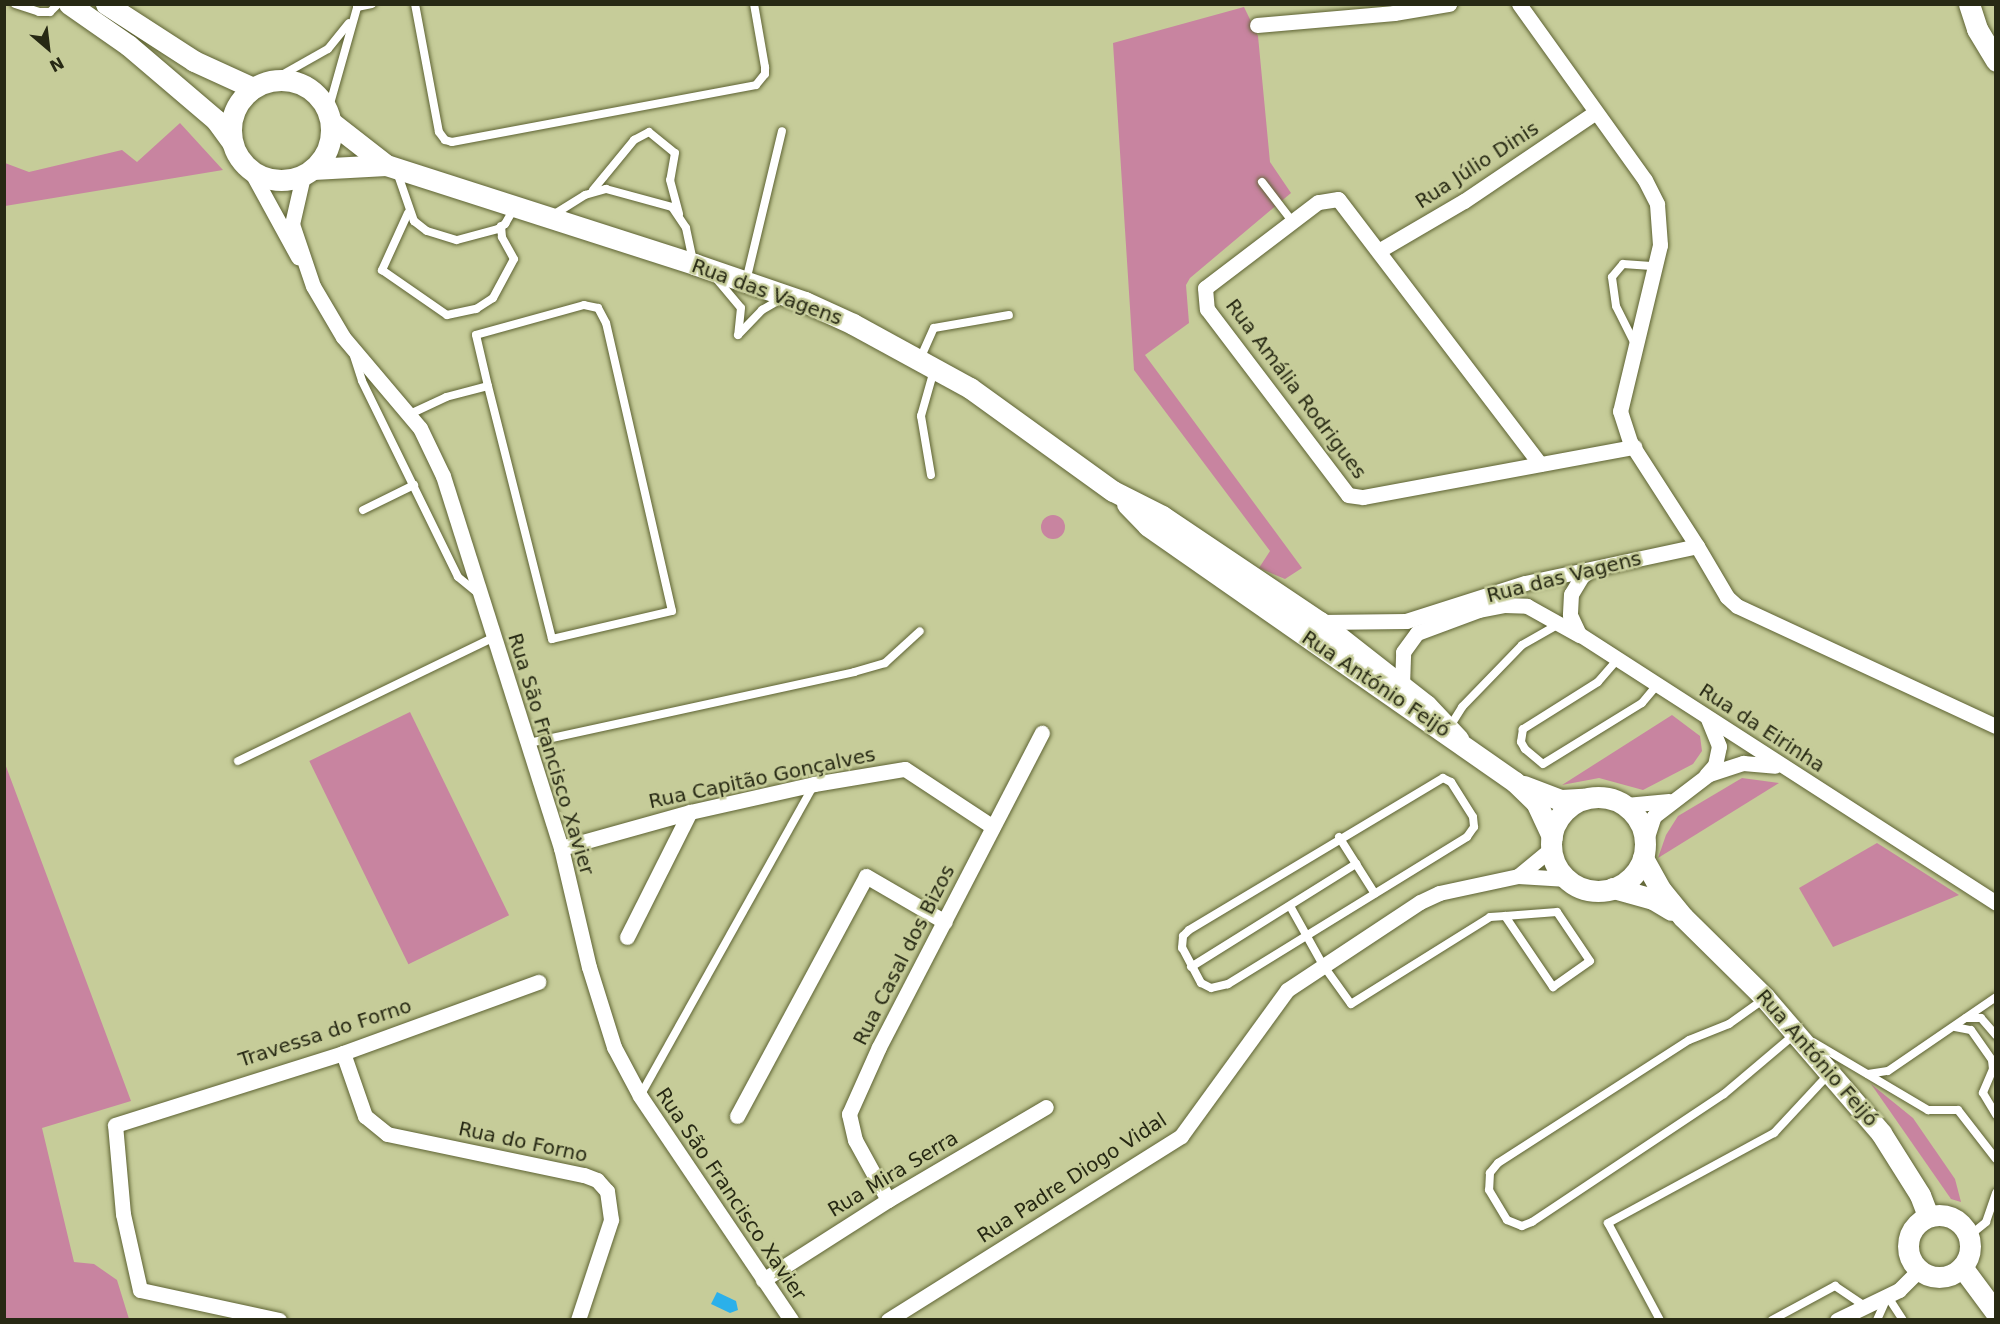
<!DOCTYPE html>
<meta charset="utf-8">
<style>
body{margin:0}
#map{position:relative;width:2000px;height:1324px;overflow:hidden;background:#c6cc99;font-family:"DejaVu Sans",sans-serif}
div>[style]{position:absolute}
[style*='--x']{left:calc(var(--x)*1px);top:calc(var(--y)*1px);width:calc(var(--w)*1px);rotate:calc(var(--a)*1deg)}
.green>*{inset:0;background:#c884a0;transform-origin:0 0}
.round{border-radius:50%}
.water>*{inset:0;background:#2bb0ea}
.roads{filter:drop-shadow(0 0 2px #5e6333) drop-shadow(0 0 2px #5e6333)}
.lane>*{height:8px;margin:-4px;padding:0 4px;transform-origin:4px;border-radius:4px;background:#fff}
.street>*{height:15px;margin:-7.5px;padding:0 7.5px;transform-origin:7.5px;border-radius:7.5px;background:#fff}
.secondary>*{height:21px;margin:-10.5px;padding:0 10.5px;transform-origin:10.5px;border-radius:10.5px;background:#fff}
.secondary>.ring{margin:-10.5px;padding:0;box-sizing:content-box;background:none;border:21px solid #fff;border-radius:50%}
span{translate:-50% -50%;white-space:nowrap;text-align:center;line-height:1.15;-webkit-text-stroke:5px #c6cc99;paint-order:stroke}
.street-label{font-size:20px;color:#272914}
.frame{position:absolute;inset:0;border:6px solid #272914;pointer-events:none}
.north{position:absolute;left:18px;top:18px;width:60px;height:60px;-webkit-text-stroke:4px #c6cc99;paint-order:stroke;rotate:152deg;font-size:16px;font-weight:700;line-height:24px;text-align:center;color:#272914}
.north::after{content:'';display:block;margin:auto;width:21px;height:27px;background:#272914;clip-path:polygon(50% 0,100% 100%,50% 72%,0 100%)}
</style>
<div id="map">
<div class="green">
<i style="clip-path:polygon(1244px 7px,1258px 36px,1270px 162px,1291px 193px,1190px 278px,1186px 285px,1189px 323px,1145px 355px,1302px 568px,1285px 579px,1259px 568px,1270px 551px,1134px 370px,1113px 43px)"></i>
<i style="clip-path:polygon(180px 123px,223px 170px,5px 206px,5px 163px,29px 172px,122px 150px,137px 162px)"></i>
<i class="round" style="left:1041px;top:515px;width:24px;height:24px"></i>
<i style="left:410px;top:712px;width:226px;height:112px;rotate:64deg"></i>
<i style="clip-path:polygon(1672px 715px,1700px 736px,1702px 751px,1693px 764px,1643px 790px,1599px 778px,1562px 785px)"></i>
<i style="clip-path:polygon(4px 761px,131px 1101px,42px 1128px,74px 1262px,94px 1264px,117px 1280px,129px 1319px,5px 1319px)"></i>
<i style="clip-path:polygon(1742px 778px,1779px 783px,1658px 858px,1666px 835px,1678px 816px)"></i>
<i style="clip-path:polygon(1877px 843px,1959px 895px,1833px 947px,1799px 888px)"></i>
<i style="clip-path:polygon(1871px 1084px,1913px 1118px,1955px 1179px,1961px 1202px,1951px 1199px)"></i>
</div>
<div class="water">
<i style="clip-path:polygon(717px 1292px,736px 1301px,738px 1310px,730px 1313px,711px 1304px)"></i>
</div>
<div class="roads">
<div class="lane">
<i style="--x:15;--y:4;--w:25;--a:18"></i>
<i style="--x:39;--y:12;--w:11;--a:0"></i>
<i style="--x:50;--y:12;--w:11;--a:-45"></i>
<i style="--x:415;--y:4;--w:130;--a:79.4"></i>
<i style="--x:439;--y:132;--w:10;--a:53"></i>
<i style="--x:445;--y:140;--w:7;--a:16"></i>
<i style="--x:452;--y:142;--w:309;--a:-10.6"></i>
<i style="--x:756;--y:85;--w:14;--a:-51"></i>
<i style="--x:765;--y:74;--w:7;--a:-90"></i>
<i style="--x:765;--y:67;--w:64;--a:-99.9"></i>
<i style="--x:357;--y:7;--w:15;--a:-11"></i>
<i style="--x:273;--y:80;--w:63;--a:-29.4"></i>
<i style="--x:328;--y:49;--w:33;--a:-51"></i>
<i style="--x:328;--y:111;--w:111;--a:-74.3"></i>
<i style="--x:397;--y:172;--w:52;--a:70.9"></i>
<i style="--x:414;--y:221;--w:16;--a:38"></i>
<i style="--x:427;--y:231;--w:31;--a:17"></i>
<i style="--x:457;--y:240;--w:42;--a:-15"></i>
<i style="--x:498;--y:229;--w:9;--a:-36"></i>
<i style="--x:505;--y:224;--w:20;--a:-60"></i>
<i style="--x:1262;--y:182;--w:49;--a:52.4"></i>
<i style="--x:593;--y:190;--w:65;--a:-50.6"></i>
<i style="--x:634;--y:140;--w:17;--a:-28"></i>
<i style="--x:649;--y:132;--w:33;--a:39"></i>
<i style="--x:675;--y:153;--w:27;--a:100"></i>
<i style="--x:670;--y:180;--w:35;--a:75"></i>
<i style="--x:408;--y:213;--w:63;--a:114.5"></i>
<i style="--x:382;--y:270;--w:79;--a:34.7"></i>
<i style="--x:447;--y:315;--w:30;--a:-12"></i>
<i style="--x:476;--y:309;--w:20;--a:-33"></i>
<i style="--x:493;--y:298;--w:44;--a:-61.7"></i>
<i style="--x:514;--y:259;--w:25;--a:-119"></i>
<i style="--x:502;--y:237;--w:11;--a:-95"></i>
<i style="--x:553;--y:215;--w:38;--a:-32"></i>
<i style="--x:585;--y:195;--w:22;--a:-16"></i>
<i style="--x:606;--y:189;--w:68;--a:15.3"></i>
<i style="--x:672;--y:207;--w:25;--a:56"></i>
<i style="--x:686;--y:228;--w:33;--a:78"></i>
<i style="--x:715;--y:277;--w:40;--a:50"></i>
<i style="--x:741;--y:308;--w:27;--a:96"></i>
<i style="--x:746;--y:281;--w:154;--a:-76.5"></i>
<i style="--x:738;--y:335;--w:35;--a:-46"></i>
<i style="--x:762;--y:310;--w:24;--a:-30"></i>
<i style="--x:1635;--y:344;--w:42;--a:-116.6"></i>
<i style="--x:1616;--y:306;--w:29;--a:-98"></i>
<i style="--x:1612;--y:277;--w:17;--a:-50"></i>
<i style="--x:1623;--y:264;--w:32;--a:4"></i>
<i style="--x:354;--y:356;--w:26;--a:72"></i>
<i style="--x:362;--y:381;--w:218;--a:63.9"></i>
<i style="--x:458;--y:577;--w:26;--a:39"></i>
<i style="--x:920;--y:359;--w:34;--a:-66"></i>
<i style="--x:934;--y:328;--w:76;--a:-9.8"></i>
<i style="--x:410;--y:414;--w:40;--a:-25"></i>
<i style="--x:446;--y:397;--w:43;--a:-14.7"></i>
<i style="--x:488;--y:386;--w:261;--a:75.8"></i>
<i style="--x:552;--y:639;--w:123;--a:-13.1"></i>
<i style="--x:672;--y:611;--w:295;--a:-102.9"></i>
<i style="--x:606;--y:323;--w:17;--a:-118"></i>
<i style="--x:598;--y:308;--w:14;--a:-168"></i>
<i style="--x:584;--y:305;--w:112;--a:164.5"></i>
<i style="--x:476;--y:335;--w:52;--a:76.8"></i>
<i style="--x:931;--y:475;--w:60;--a:-99.6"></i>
<i style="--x:921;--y:416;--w:48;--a:-74.2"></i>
<i style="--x:363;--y:510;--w:57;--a:-26.1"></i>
<i style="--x:1617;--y:660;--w:29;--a:131"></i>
<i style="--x:1598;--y:682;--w:89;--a:147.9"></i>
<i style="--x:1523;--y:729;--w:13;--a:99"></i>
<i style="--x:1521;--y:742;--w:8;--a:60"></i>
<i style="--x:1525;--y:749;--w:23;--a:40"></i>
<i style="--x:1543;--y:764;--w:116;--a:-31.6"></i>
<i style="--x:1642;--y:703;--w:23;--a:-50"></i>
<i style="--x:1449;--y:728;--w:25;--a:-58"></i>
<i style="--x:1462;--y:707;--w:86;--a:-45.9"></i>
<i style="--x:1522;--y:645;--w:43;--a:-29.6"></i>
<i style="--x:529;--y:743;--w:333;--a:-12.3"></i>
<i style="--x:854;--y:672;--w:32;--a:-16"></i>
<i style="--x:885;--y:663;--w:47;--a:-42.4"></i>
<i style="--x:238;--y:761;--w:284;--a:-25.8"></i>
<i style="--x:1443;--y:778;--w:9;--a:27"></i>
<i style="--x:1451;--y:782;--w:41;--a:57.8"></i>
<i style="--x:1473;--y:817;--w:10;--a:84"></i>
<i style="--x:1474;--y:827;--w:12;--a:125"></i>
<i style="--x:1467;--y:837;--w:281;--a:148.4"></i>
<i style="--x:1228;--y:984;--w:17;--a:167"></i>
<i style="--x:1211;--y:988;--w:11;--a:-153"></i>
<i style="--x:1201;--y:983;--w:40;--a:-118"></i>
<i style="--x:1182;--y:948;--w:12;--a:-85"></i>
<i style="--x:1183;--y:936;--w:8;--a:-45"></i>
<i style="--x:1189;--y:930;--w:296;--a:-30.9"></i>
<i style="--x:1339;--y:837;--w:67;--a:57.7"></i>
<i style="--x:1290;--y:906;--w:68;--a:60.8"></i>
<i style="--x:1323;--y:965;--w:48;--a:54.3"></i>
<i style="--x:1351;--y:1004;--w:164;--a:-32"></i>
<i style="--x:1490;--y:917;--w:15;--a:-4"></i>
<i style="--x:1505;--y:916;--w:86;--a:55.9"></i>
<i style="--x:1553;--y:987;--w:45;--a:-35.1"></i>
<i style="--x:1590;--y:961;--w:59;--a:-124"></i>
<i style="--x:1557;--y:912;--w:52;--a:175.6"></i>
<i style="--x:1191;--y:967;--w:195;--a:-32"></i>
<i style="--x:1764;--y:999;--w:43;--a:144.5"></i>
<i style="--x:1729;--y:1024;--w:43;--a:158.2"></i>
<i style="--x:1689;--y:1040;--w:227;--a:147.2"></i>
<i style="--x:1498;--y:1163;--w:13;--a:129"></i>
<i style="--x:1490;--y:1173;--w:17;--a:93"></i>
<i style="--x:1489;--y:1190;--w:35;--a:59"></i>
<i style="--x:1507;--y:1220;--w:16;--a:22"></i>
<i style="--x:1522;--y:1226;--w:11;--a:-22"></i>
<i style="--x:1532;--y:1222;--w:231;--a:-33.7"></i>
<i style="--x:1724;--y:1094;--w:93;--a:-40.2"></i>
<i style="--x:1966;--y:1018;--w:15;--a:0"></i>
<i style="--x:1981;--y:1018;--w:23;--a:49"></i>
<i style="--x:1955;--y:1027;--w:16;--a:11"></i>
<i style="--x:1971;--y:1030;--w:37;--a:55"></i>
<i style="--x:1992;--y:1060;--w:9;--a:84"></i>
<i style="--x:1993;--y:1069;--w:26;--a:113"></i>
<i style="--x:1983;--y:1093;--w:26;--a:59"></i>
<i style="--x:1813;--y:1042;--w:134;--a:30.6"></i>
<i style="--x:1928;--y:1110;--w:30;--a:0"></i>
<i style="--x:1958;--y:1110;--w:62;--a:52.2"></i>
<i style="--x:1868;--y:1074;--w:20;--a:-9"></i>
<i style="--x:1888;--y:1071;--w:131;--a:-34.4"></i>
<i style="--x:640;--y:1096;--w:355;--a:-60.8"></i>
<i style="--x:1969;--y:1236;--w:22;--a:-39"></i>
<i style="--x:1986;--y:1222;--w:31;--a:-71"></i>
<i style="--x:1888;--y:1297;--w:27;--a:57"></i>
<i style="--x:1660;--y:1320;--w:110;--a:-118.2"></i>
<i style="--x:1608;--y:1223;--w:189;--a:-28.5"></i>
<i style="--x:1774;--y:1133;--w:81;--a:-47"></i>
<i style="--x:1772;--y:1320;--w:72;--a:-28.4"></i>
<i style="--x:1835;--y:1286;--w:36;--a:34"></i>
<i style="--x:1877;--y:1320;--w:24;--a:-66"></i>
</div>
<div class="street">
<i style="--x:1519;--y:4;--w:216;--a:54.4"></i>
<i style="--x:1645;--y:180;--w:27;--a:63"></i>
<i style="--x:1657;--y:204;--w:41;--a:85.8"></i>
<i style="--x:1660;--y:245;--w:171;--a:103.5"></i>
<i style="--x:1620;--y:411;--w:33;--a:72"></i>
<i style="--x:1630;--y:442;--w:124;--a:57.2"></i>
<i style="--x:1257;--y:25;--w:138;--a:-5"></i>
<i style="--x:1394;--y:13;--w:56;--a:-9.3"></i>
<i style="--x:252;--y:173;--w:96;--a:61.3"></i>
<i style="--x:303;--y:176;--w:49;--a:102.9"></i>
<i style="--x:292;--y:224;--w:65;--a:71.3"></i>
<i style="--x:313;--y:286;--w:59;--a:59.5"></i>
<i style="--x:343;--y:337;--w:119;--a:49.8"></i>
<i style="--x:420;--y:428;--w:53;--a:64.4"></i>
<i style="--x:443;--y:476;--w:390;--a:72.4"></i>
<i style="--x:561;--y:848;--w:122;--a:76.8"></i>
<i style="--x:589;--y:967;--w:84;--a:72.6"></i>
<i style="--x:614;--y:1047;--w:55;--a:62"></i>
<i style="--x:640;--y:1096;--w:270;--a:56"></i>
<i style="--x:1380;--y:250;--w:97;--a:-30.3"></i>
<i style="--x:1464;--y:201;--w:159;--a:-34"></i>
<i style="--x:1540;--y:464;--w:333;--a:-127.3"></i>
<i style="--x:1338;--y:199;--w:20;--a:171"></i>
<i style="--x:1318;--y:202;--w:142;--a:142.7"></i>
<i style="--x:1205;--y:288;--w:21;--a:85"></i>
<i style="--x:1207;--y:309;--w:233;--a:52.8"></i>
<i style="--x:1348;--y:495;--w:15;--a:8"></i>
<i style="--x:1363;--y:497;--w:276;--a:-10.5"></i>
<i style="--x:1592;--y:569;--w:12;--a:145"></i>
<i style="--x:1582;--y:576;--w:21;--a:121"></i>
<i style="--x:1571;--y:594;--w:21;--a:93"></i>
<i style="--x:1570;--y:615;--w:21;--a:65"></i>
<i style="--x:1579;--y:634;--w:496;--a:32.8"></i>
<i style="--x:1320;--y:622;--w:86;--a:-0.7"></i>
<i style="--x:1406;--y:621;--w:125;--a:-17.7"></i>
<i style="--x:1525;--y:583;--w:176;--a:-12.1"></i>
<i style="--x:1697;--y:546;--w:59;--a:59.5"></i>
<i style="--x:1727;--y:597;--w:13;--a:42"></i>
<i style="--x:1737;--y:606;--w:285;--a:24.9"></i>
<i style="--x:1402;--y:686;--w:34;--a:-88"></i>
<i style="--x:1403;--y:652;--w:24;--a:-54"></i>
<i style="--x:1417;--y:633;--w:66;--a:-20.4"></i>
<i style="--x:1479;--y:610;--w:25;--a:-11"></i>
<i style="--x:1504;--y:605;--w:23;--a:2"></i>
<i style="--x:1527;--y:606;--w:60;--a:29.1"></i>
<i style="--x:1706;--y:775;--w:13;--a:-48"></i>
<i style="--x:1715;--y:765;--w:19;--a:-78"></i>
<i style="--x:1719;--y:746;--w:29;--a:-112"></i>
<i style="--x:1626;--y:805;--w:43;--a:-5.3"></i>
<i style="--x:1645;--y:843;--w:28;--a:-72"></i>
<i style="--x:1654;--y:816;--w:69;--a:-37.4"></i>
<i style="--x:1709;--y:774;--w:36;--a:-18"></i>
<i style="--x:1743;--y:763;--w:32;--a:5"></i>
<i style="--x:561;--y:848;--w:134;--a:-15.6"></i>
<i style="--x:690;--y:812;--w:127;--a:-12.7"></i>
<i style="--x:814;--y:784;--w:92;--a:-9.4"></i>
<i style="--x:905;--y:769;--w:105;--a:33.4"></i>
<i style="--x:1518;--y:876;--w:44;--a:-39.5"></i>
<i style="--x:627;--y:937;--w:140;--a:-63.3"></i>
<i style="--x:343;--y:1053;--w:67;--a:70.8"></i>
<i style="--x:365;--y:1116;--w:28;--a:39"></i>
<i style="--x:387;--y:1134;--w:201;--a:11.8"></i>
<i style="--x:584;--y:1175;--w:14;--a:21"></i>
<i style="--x:597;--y:1180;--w:15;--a:48"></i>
<i style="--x:607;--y:1191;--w:29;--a:82"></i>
<i style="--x:611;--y:1220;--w:105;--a:108.3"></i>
<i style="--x:737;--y:1116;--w:272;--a:-61.7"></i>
<i style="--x:866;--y:876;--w:91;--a:30.2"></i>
<i style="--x:888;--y:1200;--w:68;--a:-118.8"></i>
<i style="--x:855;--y:1140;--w:27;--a:-103"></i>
<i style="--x:849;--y:1114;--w:73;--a:-65.9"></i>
<i style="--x:879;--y:1047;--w:354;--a:-62.6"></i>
<i style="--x:763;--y:1280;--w:148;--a:-32.6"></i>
<i style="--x:888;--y:1200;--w:183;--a:-30.5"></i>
<i style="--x:279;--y:1320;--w:142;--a:-167.8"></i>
<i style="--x:140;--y:1290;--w:78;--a:-102.6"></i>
<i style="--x:123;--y:1214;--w:89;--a:-95.1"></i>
<i style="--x:115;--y:1125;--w:239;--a:-17.5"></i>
<i style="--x:343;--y:1053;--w:208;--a:-20"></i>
<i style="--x:888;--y:1320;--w:346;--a:-32.1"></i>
<i style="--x:1181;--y:1136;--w:180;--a:-54"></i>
<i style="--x:1287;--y:990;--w:159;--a:-33.5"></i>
<i style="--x:1420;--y:902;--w:21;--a:-25"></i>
<i style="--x:1439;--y:893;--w:81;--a:-12.1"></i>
<i style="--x:1518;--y:876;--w:49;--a:3.5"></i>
<i style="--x:1837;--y:1320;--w:69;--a:-25.8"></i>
<i style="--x:1899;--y:1290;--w:28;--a:-45"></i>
</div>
<div class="secondary">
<i style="--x:69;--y:4;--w:72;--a:34.8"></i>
<i style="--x:128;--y:45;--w:116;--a:40.4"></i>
<i style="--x:216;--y:120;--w:27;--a:54"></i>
<i style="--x:106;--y:4;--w:105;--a:32.9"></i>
<i style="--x:194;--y:61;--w:65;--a:24.6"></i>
<i style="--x:1969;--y:4;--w:26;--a:72"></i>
<i style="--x:1977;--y:29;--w:37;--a:59"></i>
<i class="ring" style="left:231px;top:80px;width:79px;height:79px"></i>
<i style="--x:331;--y:122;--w:70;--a:38"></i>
<i style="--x:313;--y:169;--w:73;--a:-3.1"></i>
<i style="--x:386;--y:165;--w:324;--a:17.8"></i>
<i style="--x:694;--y:264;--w:117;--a:18.9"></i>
<i style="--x:805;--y:302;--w:53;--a:24.6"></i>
<i style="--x:853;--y:324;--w:133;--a:28.7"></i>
<i style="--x:970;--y:388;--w:176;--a:35.8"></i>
<i style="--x:1113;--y:491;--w:55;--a:27"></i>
<i style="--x:1162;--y:516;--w:190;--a:33.9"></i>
<i style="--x:1320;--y:622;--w:135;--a:38.1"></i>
<i style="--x:1426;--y:705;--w:47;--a:46.7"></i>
<i style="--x:1127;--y:504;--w:30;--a:46"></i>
<i style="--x:1148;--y:526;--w:447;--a:34.9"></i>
<i style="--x:1515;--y:782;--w:29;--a:44"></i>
<i style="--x:1536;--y:802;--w:38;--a:65"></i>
<i style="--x:1524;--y:786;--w:40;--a:21"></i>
<i style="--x:1561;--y:800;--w:22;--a:-3"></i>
<i class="ring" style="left:1551px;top:797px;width:73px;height:73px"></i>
<i style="--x:1643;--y:858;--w:37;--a:61"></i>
<i style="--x:1661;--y:890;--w:35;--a:51"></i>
<i style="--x:1683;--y:917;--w:115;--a:44.6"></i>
<i style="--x:1765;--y:998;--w:178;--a:49.3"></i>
<i style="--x:1881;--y:1133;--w:73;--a:57.8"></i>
<i style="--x:1920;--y:1195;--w:22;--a:69"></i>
<i style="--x:1613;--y:888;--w:41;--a:15.4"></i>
<i style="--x:1653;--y:899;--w:21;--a:31"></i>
<i class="ring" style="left:1908px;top:1215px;width:41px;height:41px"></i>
<i style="--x:1962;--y:1267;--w:57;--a:53.5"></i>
</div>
</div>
<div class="street-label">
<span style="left:1477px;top:165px;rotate:-33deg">Rua Júlio Dinis</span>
<span style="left:767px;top:292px;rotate:20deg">Rua das Vagens</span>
<span style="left:1296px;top:389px;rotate:53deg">Rua Amália Rodrigues</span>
<span style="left:1564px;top:577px;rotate:-14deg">Rua das Vagens</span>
<span style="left:1376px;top:684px;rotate:34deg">Rua António Feijó</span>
<span style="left:1762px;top:728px;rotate:33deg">Rua da Eirinha</span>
<span style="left:551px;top:754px;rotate:73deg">Rua São Francisco Xavier</span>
<span style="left:762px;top:778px;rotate:-12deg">Rua Capitão Gonçalves</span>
<span style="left:904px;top:955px;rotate:-63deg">Rua Casal dos Bizos</span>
<span style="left:325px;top:1033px;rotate:-18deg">Travessa do Forno</span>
<span style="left:1817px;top:1058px;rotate:49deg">Rua António Feijó</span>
<span style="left:523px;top:1142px;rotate:12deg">Rua do Forno</span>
<span style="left:893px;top:1174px;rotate:-31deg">Rua Mira Serra</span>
<span style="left:1072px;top:1178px;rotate:-33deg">Rua Padre Diogo Vidal</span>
<span style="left:731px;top:1194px;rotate:56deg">Rua São Francisco Xavier</span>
</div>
<div class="frame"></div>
<div class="north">N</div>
</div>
